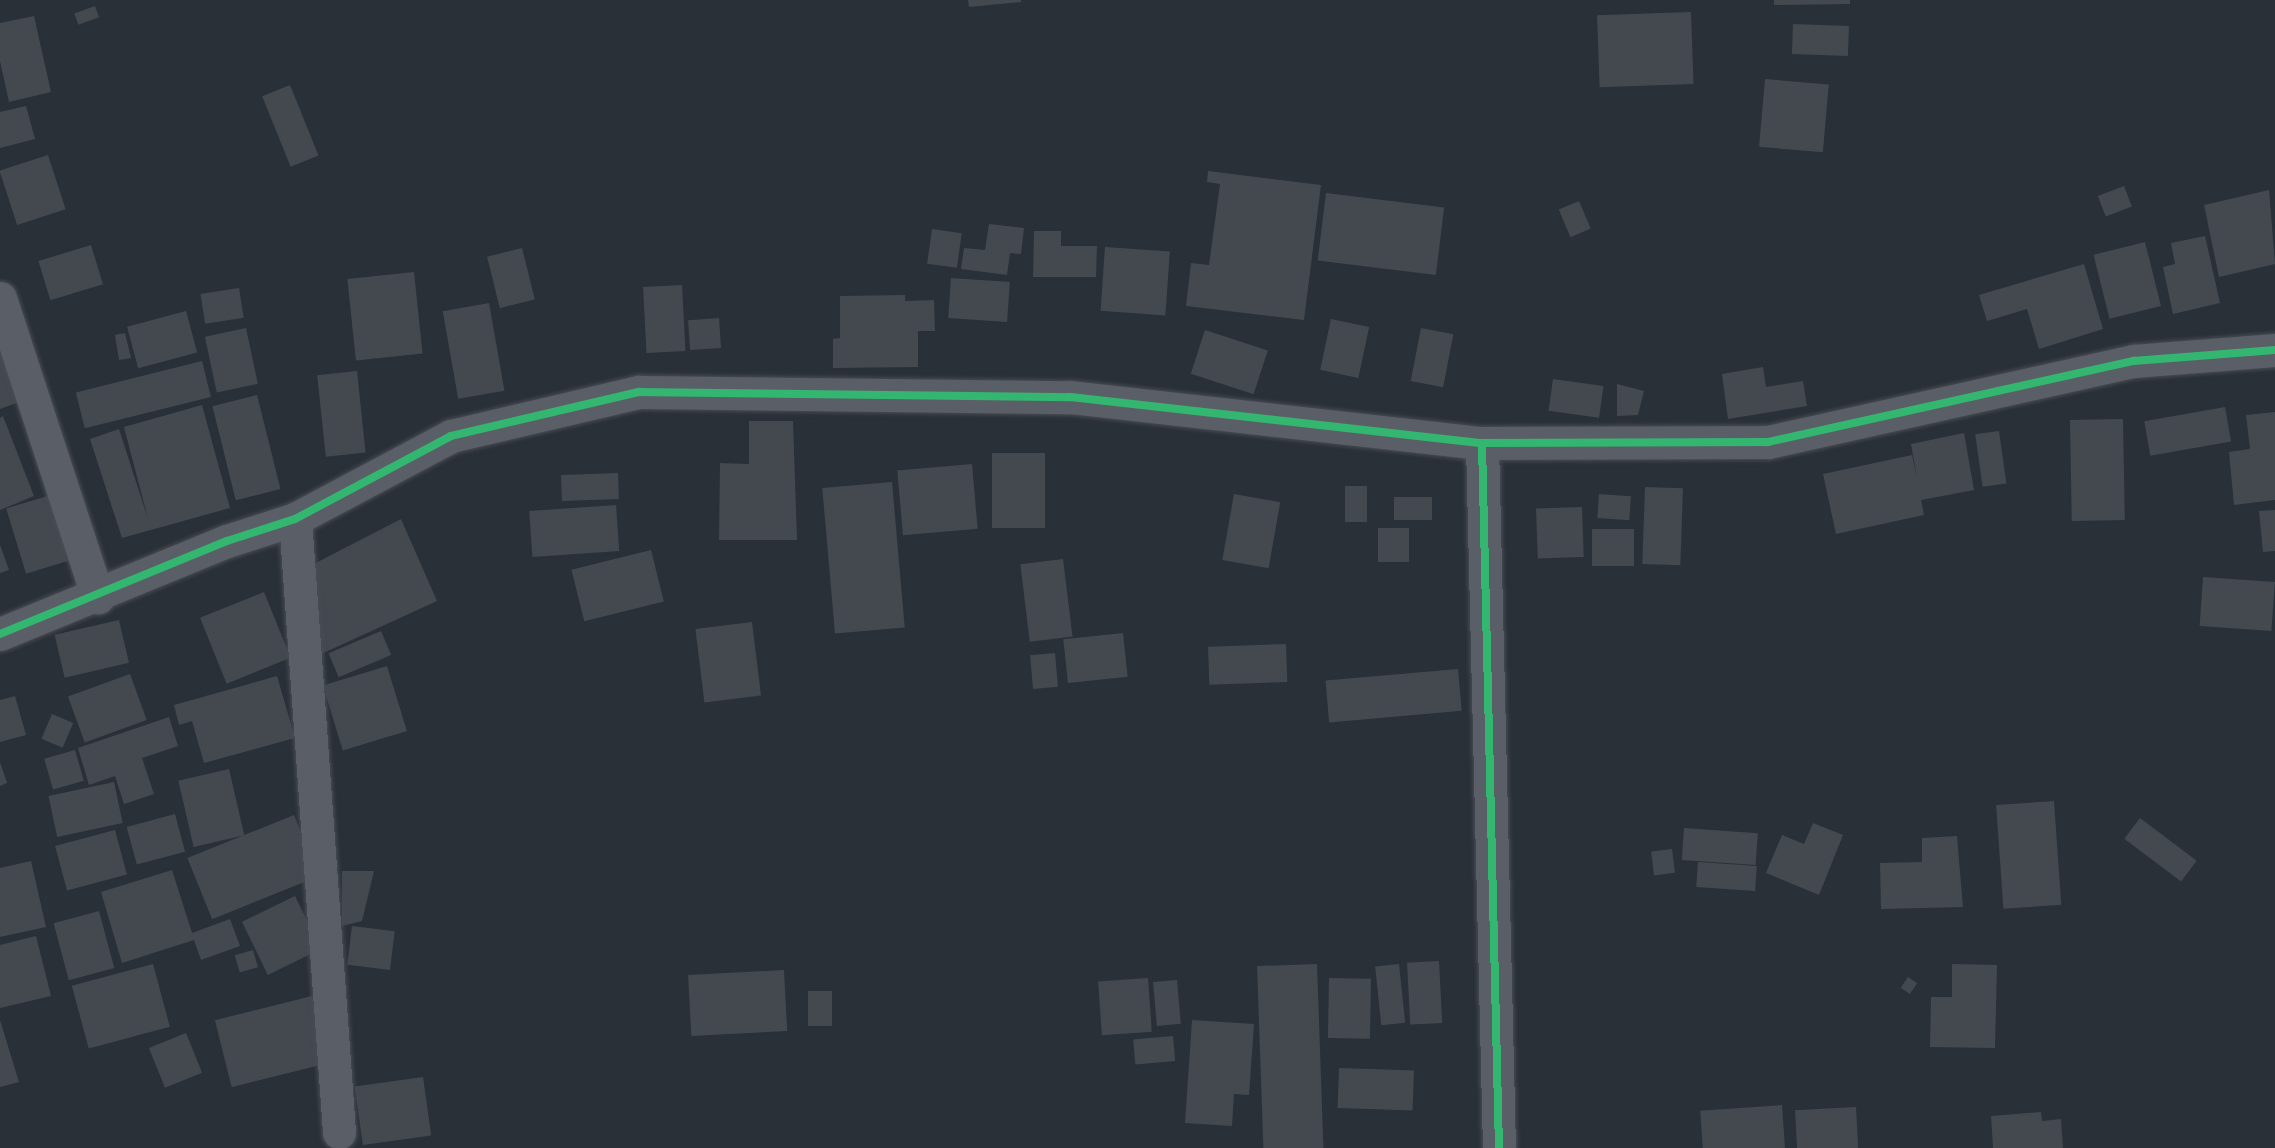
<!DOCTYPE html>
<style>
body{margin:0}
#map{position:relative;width:2275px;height:1148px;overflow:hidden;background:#2a3038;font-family:Rubik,sans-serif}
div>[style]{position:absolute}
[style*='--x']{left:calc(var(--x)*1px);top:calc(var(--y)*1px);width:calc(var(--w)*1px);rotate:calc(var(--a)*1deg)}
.building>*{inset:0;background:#444950;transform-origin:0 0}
.roads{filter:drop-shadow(0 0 2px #484c53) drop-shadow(0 0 2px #484c53)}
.minor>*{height:33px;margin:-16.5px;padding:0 16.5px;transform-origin:16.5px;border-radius:16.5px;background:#5a5e66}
.cycleway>*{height:8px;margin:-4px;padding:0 4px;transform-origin:4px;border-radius:4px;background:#33b770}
span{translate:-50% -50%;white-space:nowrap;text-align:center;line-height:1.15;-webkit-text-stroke:4.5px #1d2633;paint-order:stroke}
</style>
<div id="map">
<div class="building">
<i style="clip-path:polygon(968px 0,1021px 0,1021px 2px,969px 7px)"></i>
<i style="clip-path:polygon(1774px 0,1850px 0,1850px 4px,1774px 5px)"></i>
<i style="left:95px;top:6px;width:12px;height:22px;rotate:70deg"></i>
<i style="left:1691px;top:12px;width:72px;height:94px;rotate:88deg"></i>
<i style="clip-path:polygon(34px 16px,51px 92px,9px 102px,0 61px,0 23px)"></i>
<i style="left:1793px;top:24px;width:56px;height:30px;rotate:2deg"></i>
<i style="left:1765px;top:79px;width:64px;height:68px;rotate:5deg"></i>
<i style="left:290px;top:85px;width:76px;height:30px;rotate:68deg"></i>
<i style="clip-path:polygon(26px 106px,35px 139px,0 148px,0 112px)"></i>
<i style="left:48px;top:155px;width:57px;height:51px;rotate:72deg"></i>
<i style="clip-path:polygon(1208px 171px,1321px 185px,1304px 320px,1186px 306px,1191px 263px,1209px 265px,1220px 184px,1207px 182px)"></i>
<i style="left:2124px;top:186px;width:22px;height:28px;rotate:69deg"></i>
<i style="clip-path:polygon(2269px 190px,2275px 264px,2219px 277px,2204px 205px)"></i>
<i style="left:1326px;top:193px;width:119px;height:68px;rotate:7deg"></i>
<i style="left:1579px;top:201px;width:30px;height:22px;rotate:67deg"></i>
<i style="clip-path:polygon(989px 224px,1024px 228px,1021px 254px,1010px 253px,1007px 275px,961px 269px,964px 248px,985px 250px)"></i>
<i style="left:932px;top:229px;width:30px;height:35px;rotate:8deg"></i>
<i style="clip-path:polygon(1034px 231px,1061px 231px,1061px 246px,1097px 246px,1096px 277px,1033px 277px)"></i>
<i style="clip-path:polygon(2205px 236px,2220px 303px,2173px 314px,2163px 267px,2175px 264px,2171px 243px)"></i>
<i style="left:2145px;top:242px;width:66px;height:53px;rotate:76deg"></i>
<i style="left:91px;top:245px;width:41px;height:55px;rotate:73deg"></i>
<i style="left:1105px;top:247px;width:65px;height:64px;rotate:4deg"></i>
<i style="left:522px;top:248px;width:53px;height:36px;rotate:76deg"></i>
<i style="clip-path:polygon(2084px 264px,2103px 329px,2039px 349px,2027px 309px,1987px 321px,1979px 295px)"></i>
<i style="left:414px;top:272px;width:82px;height:67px;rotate:84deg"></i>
<i style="left:951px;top:278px;width:59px;height:40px;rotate:4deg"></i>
<i style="left:682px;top:285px;width:66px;height:39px;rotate:87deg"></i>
<i style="left:239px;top:288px;width:30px;height:39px;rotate:81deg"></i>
<i style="clip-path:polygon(905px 295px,905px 301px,934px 300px,935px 331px,918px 331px,918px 367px,833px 368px,833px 339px,840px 338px,840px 296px)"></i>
<i style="left:489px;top:303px;width:89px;height:47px;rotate:80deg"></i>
<i style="left:186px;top:311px;width:43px;height:61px;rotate:75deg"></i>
<i style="left:719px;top:318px;width:30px;height:31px;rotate:86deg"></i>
<i style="left:1331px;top:319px;width:39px;height:52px;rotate:12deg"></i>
<i style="left:246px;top:328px;width:57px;height:42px;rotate:78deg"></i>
<i style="left:1421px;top:328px;width:33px;height:54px;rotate:11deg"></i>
<i style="left:1205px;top:330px;width:66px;height:46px;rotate:18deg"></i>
<i style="clip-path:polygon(125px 333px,131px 358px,119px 360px,115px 335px)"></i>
<i style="clip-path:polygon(0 346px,22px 401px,0 409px)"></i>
<i style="left:202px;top:361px;width:37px;height:130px;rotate:76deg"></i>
<i style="clip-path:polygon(1763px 367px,1766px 387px,1803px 381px,1807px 406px,1728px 419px,1722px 374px)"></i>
<i style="left:357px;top:371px;width:82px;height:40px;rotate:84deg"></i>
<i style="left:1553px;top:379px;width:51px;height:32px;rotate:8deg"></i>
<i style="clip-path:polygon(1617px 384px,1644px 391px,1638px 415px,1617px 416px)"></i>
<i style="left:257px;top:395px;width:97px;height:46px;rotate:76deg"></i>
<i style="clip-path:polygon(202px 405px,230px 508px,122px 538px,90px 439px,119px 429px,148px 519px,124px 427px)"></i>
<i style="left:2225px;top:407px;width:35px;height:82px;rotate:80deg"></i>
<i style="clip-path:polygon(2275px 412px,2275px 500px,2234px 505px,2229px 452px,2250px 449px,2246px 415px)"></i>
<i style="clip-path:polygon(3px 416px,34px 496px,0 510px,0 418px)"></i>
<i style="left:2123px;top:419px;width:101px;height:53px;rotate:89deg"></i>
<i style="clip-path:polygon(749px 421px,793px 421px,797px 540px,719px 540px,720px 463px,749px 464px)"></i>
<i style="left:1999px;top:431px;width:53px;height:24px;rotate:82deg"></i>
<i style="clip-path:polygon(1964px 433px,1974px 490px,1921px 500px,1924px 515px,1836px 534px,1823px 474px,1912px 455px,1917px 477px,1911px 444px)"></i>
<i style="left:992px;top:453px;width:53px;height:75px"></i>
<i style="left:972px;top:464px;width:65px;height:75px;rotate:85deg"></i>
<i style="left:618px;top:473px;width:26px;height:57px;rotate:88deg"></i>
<i style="left:892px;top:482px;width:146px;height:70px;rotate:85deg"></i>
<i style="left:1345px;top:486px;width:22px;height:36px"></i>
<i style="left:1645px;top:487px;width:38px;height:77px;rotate:2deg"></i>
<i style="left:54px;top:494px;width:68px;height:50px;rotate:73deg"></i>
<i style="left:1234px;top:494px;width:47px;height:67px;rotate:10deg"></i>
<i style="left:1599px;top:494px;width:32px;height:24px;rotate:4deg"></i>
<i style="left:1394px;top:497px;width:38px;height:23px"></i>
<i style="left:616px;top:505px;width:46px;height:87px;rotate:86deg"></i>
<i style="left:1582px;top:507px;width:50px;height:46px;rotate:88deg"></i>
<i style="clip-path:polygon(2275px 510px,2275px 551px,2263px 552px,2259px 511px)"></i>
<i style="clip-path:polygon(401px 519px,437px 601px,319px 655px,304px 569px)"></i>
<i style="left:1409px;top:528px;width:34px;height:31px;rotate:90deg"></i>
<i style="left:1592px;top:529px;width:42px;height:37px"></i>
<i style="clip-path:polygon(0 545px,9px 570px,0 573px)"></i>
<i style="left:651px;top:550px;width:53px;height:82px;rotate:76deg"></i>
<i style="left:1063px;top:559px;width:78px;height:43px;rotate:83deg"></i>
<i style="left:2203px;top:577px;width:72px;height:49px;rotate:4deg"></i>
<i style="left:264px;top:592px;width:71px;height:69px;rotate:68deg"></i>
<i style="left:119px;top:620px;width:44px;height:66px;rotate:77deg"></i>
<i style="left:752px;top:622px;width:74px;height:57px;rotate:83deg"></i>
<i style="left:381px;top:631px;width:26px;height:57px;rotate:67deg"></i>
<i style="left:1123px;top:633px;width:44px;height:60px;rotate:84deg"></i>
<i style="left:1286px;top:644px;width:38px;height:78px;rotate:88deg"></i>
<i style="left:1055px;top:653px;width:34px;height:25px;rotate:85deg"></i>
<i style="left:387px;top:666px;width:68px;height:67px;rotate:73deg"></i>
<i style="left:1458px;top:669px;width:42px;height:133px;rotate:85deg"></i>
<i style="left:130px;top:674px;width:49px;height:66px;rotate:70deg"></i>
<i style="clip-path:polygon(277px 676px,295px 738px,204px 763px,192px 721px,179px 725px,174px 705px)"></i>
<i style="clip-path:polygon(15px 696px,26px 735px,0 742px,0 700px)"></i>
<i style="left:52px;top:714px;width:23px;height:27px;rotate:23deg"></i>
<i style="clip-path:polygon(169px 717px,178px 746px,142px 758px,154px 794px,124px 804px,115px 776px,89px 785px,78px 748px)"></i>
<i style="left:75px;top:750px;width:32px;height:32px;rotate:74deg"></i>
<i style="clip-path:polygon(0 762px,7px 783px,0 786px)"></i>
<i style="left:229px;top:769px;width:68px;height:52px;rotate:77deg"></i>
<i style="left:114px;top:782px;width:42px;height:67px;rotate:78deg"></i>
<i style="left:2054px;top:801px;width:104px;height:58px;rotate:86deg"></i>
<i style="left:175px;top:814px;width:39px;height:50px;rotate:75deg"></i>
<i style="left:294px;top:815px;width:66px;height:115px;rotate:68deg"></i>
<i style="left:2140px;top:818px;width:71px;height:26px;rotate:37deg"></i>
<i style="clip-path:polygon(1813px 823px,1843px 835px,1819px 895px,1766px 873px,1782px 835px,1804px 844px)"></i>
<i style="left:1684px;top:828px;width:74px;height:32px;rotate:4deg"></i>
<i style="left:115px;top:830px;width:46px;height:62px;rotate:75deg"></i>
<i style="clip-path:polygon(1957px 836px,1963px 907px,1881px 909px,1880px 863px,1922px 862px,1922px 838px)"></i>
<i style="left:1672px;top:849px;width:24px;height:21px;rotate:83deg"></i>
<i style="clip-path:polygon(31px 861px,46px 927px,0 937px,0 868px)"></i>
<i style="left:1698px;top:862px;width:59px;height:25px;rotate:4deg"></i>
<i style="clip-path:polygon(172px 870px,192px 933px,230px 919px,240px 946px,201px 960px,194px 940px,122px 963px,101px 892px)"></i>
<i style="clip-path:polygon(342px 871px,374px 871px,362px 921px,342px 926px)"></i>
<i style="left:295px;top:896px;width:59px;height:59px;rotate:64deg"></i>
<i style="left:99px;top:911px;width:59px;height:47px;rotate:75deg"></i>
<i style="left:352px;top:926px;width:43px;height:39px;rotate:7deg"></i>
<i style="clip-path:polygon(36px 936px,51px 996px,0 1008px,0 945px)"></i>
<i style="left:253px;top:950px;width:18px;height:19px;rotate:74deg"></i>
<i style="left:1439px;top:961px;width:62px;height:32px;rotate:87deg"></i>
<i style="left:153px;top:964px;width:65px;height:84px;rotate:75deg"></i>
<i style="left:1317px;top:964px;width:184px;height:60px;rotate:88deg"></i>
<i style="left:1399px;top:964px;width:59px;height:24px;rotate:84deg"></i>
<i style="clip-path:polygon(1952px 964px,1997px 965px,1995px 1048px,1930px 1047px,1931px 997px,1952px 997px)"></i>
<i style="left:784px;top:970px;width:61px;height:96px;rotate:87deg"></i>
<i style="left:1908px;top:977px;width:11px;height:13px;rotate:34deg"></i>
<i style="left:1148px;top:978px;width:54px;height:50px;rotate:86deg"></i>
<i style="left:1329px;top:978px;width:42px;height:60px;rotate:1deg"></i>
<i style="left:1177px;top:980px;width:44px;height:24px;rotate:85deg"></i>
<i style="left:808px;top:991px;width:24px;height:35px"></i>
<i style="left:312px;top:996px;width:69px;height:100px;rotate:76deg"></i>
<i style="clip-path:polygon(0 1020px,19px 1082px,0 1087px)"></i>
<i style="clip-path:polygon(1192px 1020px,1254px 1024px,1249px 1095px,1234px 1094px,1232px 1126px,1185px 1123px)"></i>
<i style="left:186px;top:1033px;width:43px;height:40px;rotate:68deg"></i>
<i style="left:1173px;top:1036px;width:25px;height:40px;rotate:85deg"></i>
<i style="left:1339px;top:1068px;width:75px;height:40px;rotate:2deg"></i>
<i style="left:423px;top:1077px;width:59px;height:69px;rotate:82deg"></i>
<i style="left:1782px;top:1105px;width:43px;height:82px;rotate:86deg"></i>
<i style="left:1856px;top:1107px;width:41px;height:61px;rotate:87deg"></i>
<i style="clip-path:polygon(2041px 1112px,2042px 1121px,2061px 1119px,2063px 1148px,1993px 1148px,1991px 1116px)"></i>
</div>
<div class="roads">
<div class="minor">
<i style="--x:0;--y:298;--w:315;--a:71.9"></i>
<i style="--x:1482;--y:443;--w:705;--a:88.62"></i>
<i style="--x:295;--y:519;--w:615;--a:85.89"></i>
<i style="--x:0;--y:634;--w:245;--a:-22.3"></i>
<i style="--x:227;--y:541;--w:71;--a:-17.9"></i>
<i style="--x:295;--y:519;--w:177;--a:-28"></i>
<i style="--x:451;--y:436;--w:193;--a:-13.2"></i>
<i style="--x:639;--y:392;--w:431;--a:0.7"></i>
<i style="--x:1070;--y:397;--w:415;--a:6.4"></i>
<i style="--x:1482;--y:443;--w:286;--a:-0.2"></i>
<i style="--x:1768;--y:442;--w:375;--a:-12.5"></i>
<i style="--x:2134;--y:361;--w:141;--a:-4.5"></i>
</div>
</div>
<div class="cycleway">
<i style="--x:1482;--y:443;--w:705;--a:88.62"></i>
<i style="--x:0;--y:634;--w:245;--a:-22.3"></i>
<i style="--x:227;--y:541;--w:71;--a:-17.9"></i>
<i style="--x:295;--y:519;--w:177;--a:-28"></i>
<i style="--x:451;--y:436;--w:193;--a:-13.2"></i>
<i style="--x:639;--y:392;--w:431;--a:0.7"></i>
<i style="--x:1070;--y:397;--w:415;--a:6.4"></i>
<i style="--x:1482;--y:443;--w:286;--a:-0.2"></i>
<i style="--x:1768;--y:442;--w:375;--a:-12.5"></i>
<i style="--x:2134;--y:361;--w:141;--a:-4.5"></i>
</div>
</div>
